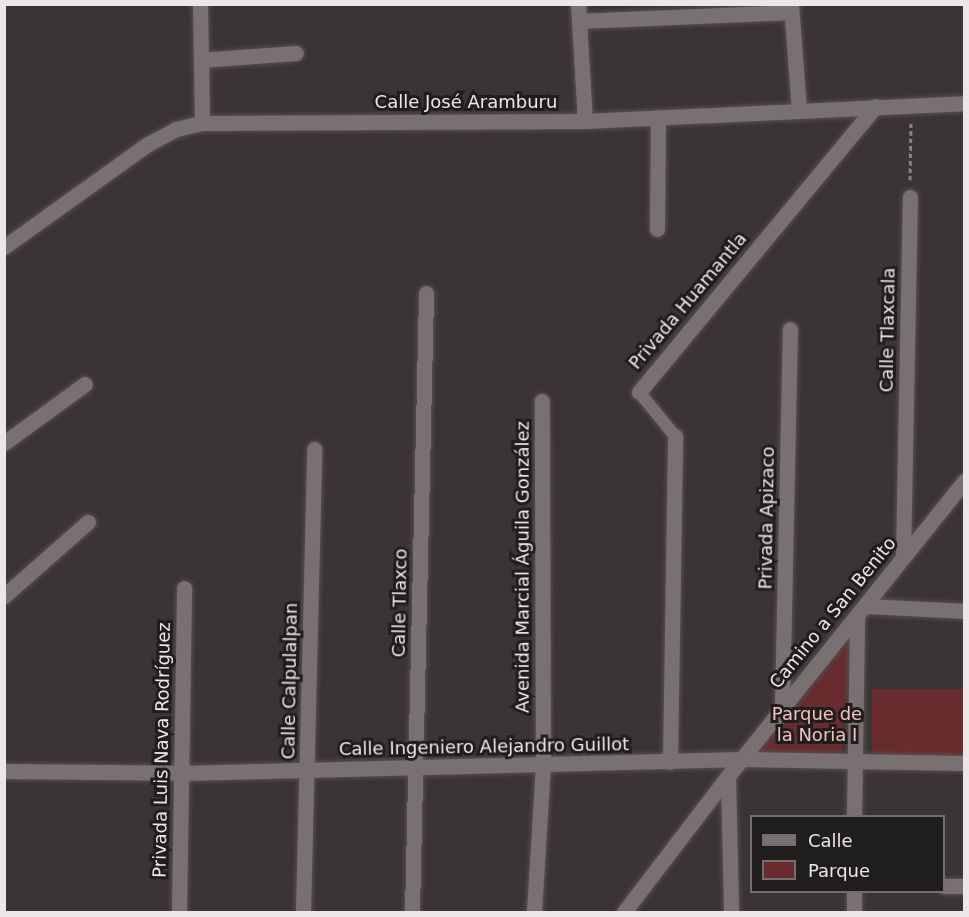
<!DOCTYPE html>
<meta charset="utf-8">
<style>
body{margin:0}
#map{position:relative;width:969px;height:917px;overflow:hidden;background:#3b3434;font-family:"DejaVu Sans",sans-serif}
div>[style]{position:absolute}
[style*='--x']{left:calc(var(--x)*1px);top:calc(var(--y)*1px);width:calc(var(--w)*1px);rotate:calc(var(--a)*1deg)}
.green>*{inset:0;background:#682c2e;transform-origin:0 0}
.path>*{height:3px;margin-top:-1.5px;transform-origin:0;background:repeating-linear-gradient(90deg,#898383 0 4.5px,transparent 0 7.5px)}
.roads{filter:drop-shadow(0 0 2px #565151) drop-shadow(0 0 2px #565151)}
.pedestrian>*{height:12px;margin:-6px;padding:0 6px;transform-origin:6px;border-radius:6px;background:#797171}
.minor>*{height:15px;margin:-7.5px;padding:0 7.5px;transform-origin:7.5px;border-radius:7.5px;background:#797171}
span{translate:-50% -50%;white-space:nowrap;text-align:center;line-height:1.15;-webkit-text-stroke:6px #201d1d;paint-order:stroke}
.street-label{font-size:18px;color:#ebe7e6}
.park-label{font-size:18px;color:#f0c1c0}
.frame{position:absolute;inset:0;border:6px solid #ebe7e6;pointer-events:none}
.legend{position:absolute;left:750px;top:815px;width:195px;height:78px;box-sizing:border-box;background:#201d1d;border:2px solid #716e6d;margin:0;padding:8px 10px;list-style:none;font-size:18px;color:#ebe7e6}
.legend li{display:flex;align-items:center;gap:12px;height:30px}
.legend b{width:30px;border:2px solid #716e6d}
</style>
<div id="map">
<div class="green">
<i style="clip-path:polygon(852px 636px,842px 753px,757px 754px,798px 704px)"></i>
<i style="left:964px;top:689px;width:67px;height:92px;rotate:90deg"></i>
</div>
<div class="path">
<i style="--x:910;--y:180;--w:59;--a:-89"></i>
</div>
<div class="roads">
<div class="pedestrian">
<i style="--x:639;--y:392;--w:57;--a:50.7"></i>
</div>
<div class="minor">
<i style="--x:200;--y:4;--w:119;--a:89"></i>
<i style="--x:578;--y:4;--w:117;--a:86.6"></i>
<i style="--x:791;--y:4;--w:107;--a:85.7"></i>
<i style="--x:579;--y:21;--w:212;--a:-2.4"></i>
<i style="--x:201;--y:60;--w:95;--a:-4.2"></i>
<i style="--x:657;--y:229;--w:112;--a:-89.5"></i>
<i style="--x:4;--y:247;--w:177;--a:-35.6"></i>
<i style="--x:148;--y:144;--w:32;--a:-28"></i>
<i style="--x:176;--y:129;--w:27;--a:-13"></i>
<i style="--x:202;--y:123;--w:383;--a:-0.3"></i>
<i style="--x:585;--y:121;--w:379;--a:-2.7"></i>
<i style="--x:639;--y:392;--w:371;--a:-50.4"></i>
<i style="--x:4;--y:443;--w:100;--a:-36.1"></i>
<i style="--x:903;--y:557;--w:360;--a:-88.9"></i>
<i style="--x:4;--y:596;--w:112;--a:-41.4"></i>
<i style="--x:866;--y:606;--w:98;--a:2.9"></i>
<i style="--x:782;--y:707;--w:378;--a:-88.8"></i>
<i style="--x:670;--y:762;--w:326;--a:-89.1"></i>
<i style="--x:4;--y:771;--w:178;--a:0.6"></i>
<i style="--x:182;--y:773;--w:559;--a:-1.43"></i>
<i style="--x:741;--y:759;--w:223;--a:1"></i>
<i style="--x:728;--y:776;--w:136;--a:88.7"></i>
<i style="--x:854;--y:816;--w:198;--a:-89.1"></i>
<i style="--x:944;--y:886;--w:20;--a:0"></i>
<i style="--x:854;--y:892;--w:20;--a:90"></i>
<i style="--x:179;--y:912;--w:324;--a:-89.1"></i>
<i style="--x:303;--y:912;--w:463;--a:-88.6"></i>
<i style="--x:412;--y:912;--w:619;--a:-88.7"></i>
<i style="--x:534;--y:912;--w:146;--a:-86.5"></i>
<i style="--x:543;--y:766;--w:365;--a:-90.2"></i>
<i style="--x:624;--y:912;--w:171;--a:-52.6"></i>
<i style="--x:728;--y:776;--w:378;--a:-51.3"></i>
</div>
</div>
<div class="street-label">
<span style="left:466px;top:102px">Calle José Aramburu</span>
<span style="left:688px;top:301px;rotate:-50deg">Privada Huamantla</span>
<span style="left:888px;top:330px;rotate:-89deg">Calle Tlaxcala</span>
<span style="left:767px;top:518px;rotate:-89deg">Privada Apizaco</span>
<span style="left:523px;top:567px;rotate:-90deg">Avenida Marcial Águila González</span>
<span style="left:400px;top:603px;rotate:-89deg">Calle Tlaxco</span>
<span style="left:833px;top:613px;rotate:-51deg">Camino a San Benito</span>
<span style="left:290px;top:681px;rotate:-89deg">Calle Calpulalpan</span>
<span style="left:484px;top:747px;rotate:-1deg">Calle Ingeniero Alejandro Guillot</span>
<span style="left:162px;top:750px;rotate:-89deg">Privada Luis Nava Rodríguez</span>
</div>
<div class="park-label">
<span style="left:817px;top:725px">Parque de<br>la Noria I</span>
</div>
<div class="frame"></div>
<ul class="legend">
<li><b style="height:8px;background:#797171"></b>Calle</li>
<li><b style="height:16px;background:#682c2e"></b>Parque</li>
</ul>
</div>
